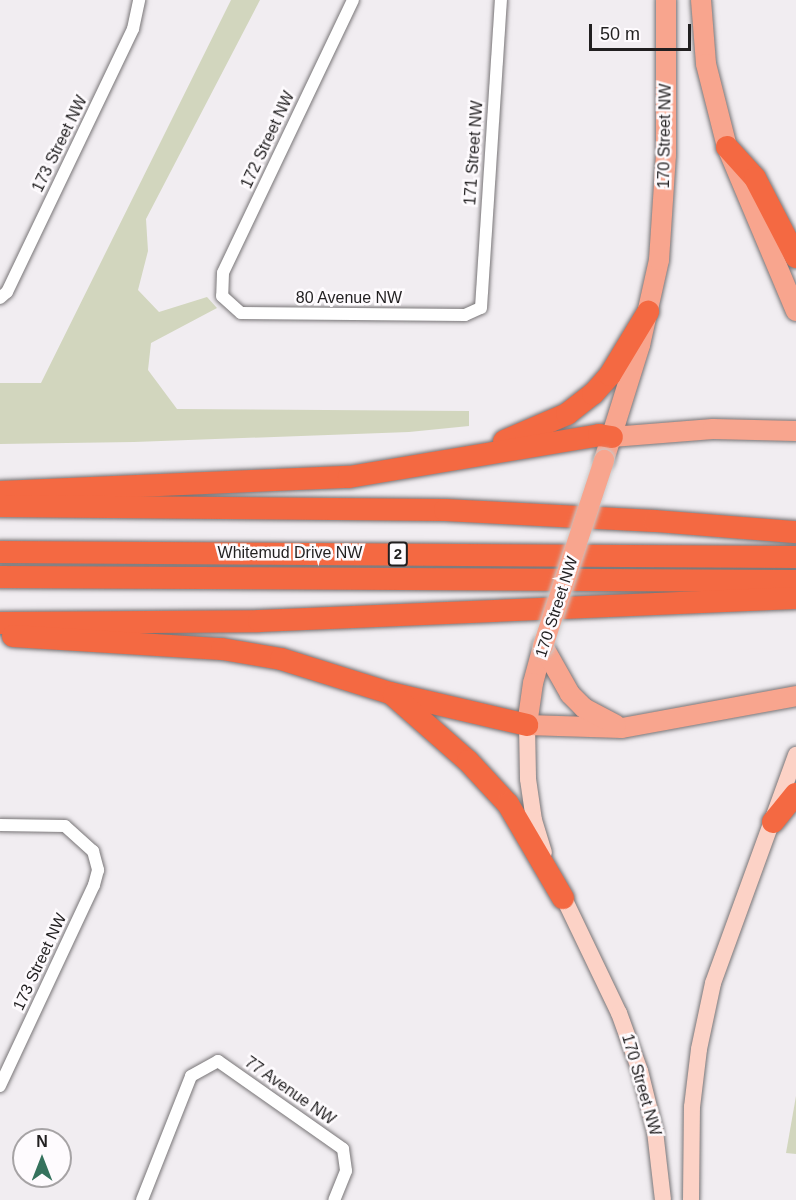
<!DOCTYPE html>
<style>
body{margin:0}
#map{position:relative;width:796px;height:1200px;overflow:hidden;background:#f1edf1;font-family:Arial,sans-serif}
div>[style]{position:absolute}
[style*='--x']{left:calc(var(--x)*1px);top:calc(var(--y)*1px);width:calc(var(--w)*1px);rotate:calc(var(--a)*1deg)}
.green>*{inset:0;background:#d2d6be}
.roads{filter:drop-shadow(0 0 2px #787577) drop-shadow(0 0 2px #787577)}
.street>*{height:12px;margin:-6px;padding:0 6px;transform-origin:6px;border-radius:6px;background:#fff}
.secondary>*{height:16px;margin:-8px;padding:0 8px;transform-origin:8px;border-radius:8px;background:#fcd2c6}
.primary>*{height:20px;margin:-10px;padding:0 10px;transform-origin:10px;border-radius:10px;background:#f8a58e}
.highway>*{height:22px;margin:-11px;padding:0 11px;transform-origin:11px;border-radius:11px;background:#f46942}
.bridges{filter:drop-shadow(0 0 2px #cac9c9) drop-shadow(0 0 2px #cac9c9)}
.primary-bridge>*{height:20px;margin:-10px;padding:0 10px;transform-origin:10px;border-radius:10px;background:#f8a58e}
span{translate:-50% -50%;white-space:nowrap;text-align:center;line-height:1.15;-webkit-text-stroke:5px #fefbfe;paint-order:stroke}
.shield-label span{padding:2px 4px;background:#fefbfe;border:2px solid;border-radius:4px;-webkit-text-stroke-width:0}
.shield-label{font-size:15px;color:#211f20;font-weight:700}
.street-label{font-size:16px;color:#211f20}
.north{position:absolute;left:12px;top:1128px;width:60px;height:60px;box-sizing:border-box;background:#fefbfe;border:2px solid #a6a3a5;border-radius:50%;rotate:0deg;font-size:16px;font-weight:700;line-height:24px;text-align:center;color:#211f20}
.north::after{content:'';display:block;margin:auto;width:21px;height:27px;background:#35725d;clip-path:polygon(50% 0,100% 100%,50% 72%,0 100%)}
.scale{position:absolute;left:589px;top:24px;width:102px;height:27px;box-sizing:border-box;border:3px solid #211f20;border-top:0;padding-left:8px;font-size:18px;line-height:21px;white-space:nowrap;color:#211f20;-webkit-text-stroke:4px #fefbfe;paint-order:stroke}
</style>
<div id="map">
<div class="green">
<i style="clip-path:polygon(231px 0,260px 0,146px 219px,148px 251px,138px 290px,159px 312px,207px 297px,217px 308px,151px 343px,148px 370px,177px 409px,469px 411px,469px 426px,409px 432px,134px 442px,0 444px,0 383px,41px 383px)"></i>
<i style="clip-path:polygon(796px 1096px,796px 1154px,786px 1153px)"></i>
</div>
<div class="roads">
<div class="street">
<i style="--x:353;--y:0;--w:302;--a:115.5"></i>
<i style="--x:223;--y:273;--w:23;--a:92"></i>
<i style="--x:222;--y:296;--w:25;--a:42"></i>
<i style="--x:241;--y:313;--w:224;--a:0.5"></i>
<i style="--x:465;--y:315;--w:17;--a:-24"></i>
<i style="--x:481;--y:308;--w:309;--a:-86.3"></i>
<i style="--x:0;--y:298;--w:9;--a:-41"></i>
<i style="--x:7;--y:292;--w:292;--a:-64.4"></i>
<i style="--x:133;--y:29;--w:30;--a:-78"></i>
<i style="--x:0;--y:825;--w:65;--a:0.9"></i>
<i style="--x:65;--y:826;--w:38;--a:42"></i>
<i style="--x:93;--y:851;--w:20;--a:75"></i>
<i style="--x:98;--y:870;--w:16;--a:105"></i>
<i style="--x:94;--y:885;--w:222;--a:115.1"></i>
<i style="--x:142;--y:1200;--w:133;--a:-68.4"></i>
<i style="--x:191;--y:1076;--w:31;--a:-29"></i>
<i style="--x:218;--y:1061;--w:153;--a:35.1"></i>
<i style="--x:343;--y:1149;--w:22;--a:82"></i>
<i style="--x:346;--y:1171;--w:31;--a:112"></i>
</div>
<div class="secondary">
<i style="--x:527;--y:725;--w:54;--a:88.9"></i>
<i style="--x:528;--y:779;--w:41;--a:81.7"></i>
<i style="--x:534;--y:820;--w:34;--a:73"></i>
<i style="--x:559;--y:888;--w:139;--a:64.4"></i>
<i style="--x:619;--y:1013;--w:62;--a:70.1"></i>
<i style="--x:640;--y:1071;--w:62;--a:76"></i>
<i style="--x:655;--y:1131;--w:69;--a:83.4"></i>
<i style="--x:691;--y:1200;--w:93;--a:-89.4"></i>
<i style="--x:692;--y:1107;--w:58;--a:-83.1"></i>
<i style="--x:699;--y:1049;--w:67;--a:-78"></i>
<i style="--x:713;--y:983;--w:243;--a:-70"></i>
</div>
<div class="primary">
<i style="--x:701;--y:0;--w:64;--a:85.5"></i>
<i style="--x:706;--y:64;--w:86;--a:75.8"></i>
<i style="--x:727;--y:147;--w:178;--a:67.2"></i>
<i style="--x:612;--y:437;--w:101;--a:-4.5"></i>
<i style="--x:713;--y:429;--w:83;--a:1.4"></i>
<i style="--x:604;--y:460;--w:121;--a:-72.6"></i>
<i style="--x:640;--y:345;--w:87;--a:-77.4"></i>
<i style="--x:659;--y:260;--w:105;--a:-86.2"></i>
<i style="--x:666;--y:155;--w:155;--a:-90"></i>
<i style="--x:543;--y:646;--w:38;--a:105"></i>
<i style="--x:533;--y:683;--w:42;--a:98.1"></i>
<i style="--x:527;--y:725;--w:95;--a:1.8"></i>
<i style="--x:622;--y:728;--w:177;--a:-10.4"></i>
<i style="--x:543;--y:646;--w:55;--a:60.6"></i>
<i style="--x:570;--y:694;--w:20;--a:45"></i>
<i style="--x:584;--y:708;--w:36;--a:28"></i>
</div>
<div class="highway">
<i style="--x:727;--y:147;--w:42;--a:47.9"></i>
<i style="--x:755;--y:178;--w:89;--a:62.6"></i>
<i style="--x:504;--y:441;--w:69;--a:-23.2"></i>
<i style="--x:567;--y:414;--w:33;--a:-38"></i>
<i style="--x:593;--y:394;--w:25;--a:-48"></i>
<i style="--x:610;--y:375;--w:74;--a:-58.9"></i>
<i style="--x:0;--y:492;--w:349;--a:-2.5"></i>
<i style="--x:349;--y:477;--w:254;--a:-9.5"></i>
<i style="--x:599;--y:435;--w:13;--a:9"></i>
<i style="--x:0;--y:506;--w:445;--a:0.5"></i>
<i style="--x:445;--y:510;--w:210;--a:3"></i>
<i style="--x:655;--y:521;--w:141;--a:4.5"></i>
<i style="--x:0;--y:552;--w:796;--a:0.36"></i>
<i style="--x:0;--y:577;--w:796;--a:0.29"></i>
<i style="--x:0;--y:623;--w:259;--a:-0.4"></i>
<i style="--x:259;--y:621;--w:537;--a:-2.45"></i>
<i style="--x:13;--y:636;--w:209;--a:3.6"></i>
<i style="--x:222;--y:649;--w:60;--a:9.6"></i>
<i style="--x:281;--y:659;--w:114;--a:17.3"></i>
<i style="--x:390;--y:693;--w:141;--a:13.1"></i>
<i style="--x:394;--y:696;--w:98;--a:41.3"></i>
<i style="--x:468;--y:761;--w:59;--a:47.1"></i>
<i style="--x:508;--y:804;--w:109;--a:59.7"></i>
<i style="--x:773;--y:822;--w:36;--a:-51"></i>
</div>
</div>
<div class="bridges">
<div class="primary-bridge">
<i style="--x:543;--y:646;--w:196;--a:-71.8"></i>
</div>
</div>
<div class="shield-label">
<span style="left:398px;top:554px">2</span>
</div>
<div class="street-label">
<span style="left:665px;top:136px;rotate:-89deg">170 Street NW</span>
<span style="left:268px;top:140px;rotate:-65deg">172 Street NW</span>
<span style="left:60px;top:144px;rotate:-64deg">173 Street NW</span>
<span style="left:474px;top:153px;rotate:-86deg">171 Street NW</span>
<span style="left:349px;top:298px">80 Avenue NW</span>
<span style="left:290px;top:553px">Whitemud Drive NW</span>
<span style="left:557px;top:607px;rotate:-72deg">170 Street NW</span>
<span style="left:40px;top:962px;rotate:-65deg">173 Street NW</span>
<span style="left:641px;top:1085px;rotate:74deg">170 Street NW</span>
<span style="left:290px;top:1091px;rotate:35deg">77 Avenue NW</span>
</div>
<div class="north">N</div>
<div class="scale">50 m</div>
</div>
